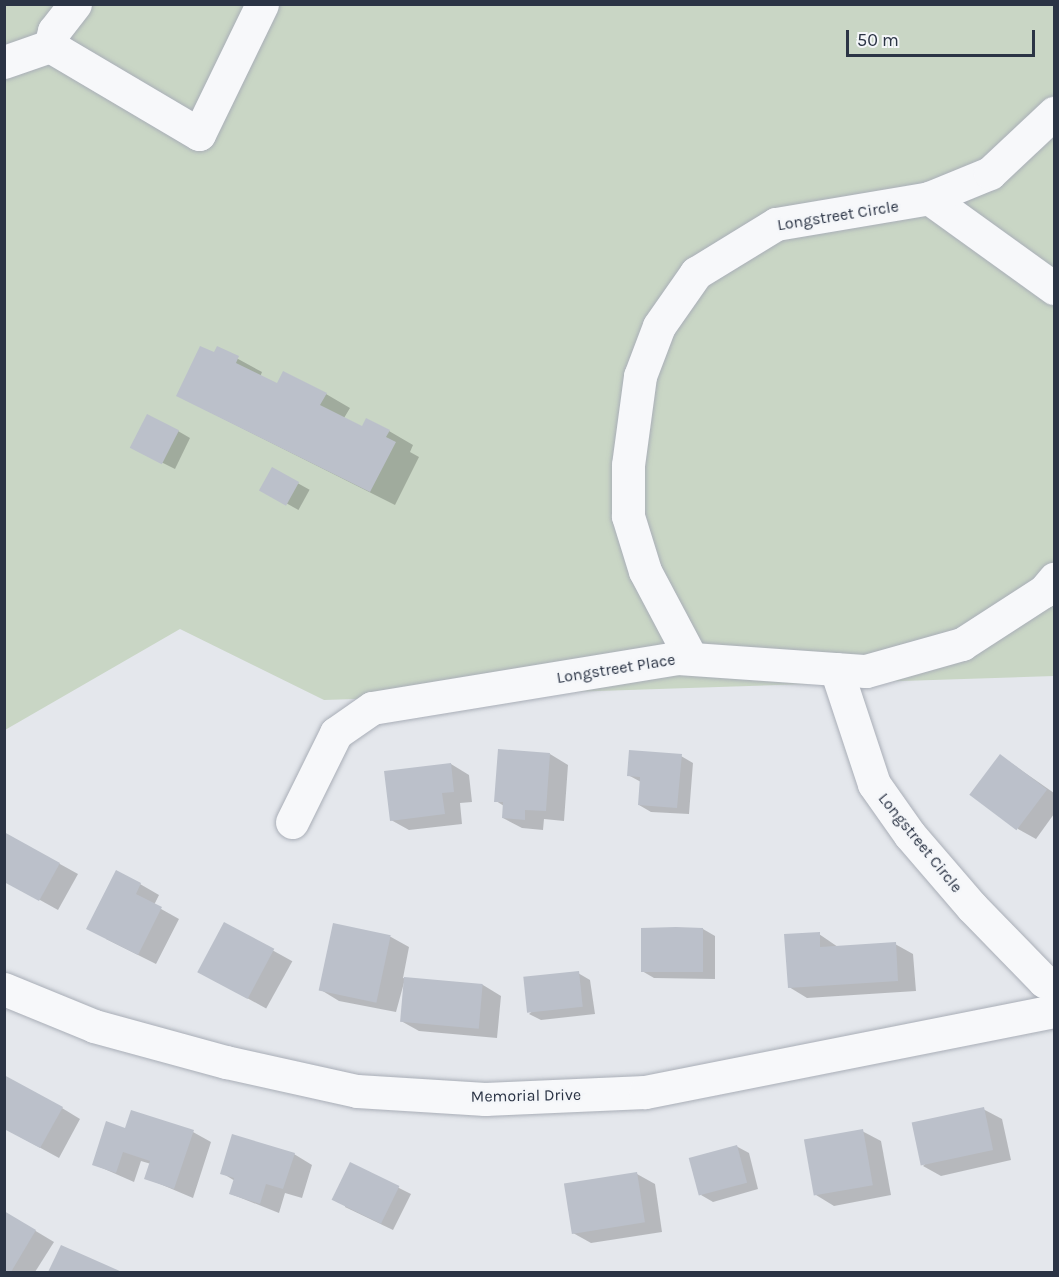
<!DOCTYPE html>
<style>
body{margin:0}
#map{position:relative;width:1059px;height:1277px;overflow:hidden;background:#e4e7ec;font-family:Karla,sans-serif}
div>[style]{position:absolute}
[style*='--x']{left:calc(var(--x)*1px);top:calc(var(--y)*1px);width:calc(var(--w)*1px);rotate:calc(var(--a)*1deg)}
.green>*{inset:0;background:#c9d6c5}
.shadow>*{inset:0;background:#0003;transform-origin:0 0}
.building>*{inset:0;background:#bbc0ca;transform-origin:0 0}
.roads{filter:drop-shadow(0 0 2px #a9aeb7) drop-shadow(0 0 2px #a9aeb7)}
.minor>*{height:33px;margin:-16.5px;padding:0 16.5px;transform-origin:16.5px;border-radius:16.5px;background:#f7f8fa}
span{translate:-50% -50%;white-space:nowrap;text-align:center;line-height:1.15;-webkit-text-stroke:4.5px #f4f6f9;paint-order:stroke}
.street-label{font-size:16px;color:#2b3445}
.frame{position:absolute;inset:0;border:6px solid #2b3445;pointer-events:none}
.scale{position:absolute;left:846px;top:30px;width:189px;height:27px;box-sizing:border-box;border:3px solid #2b3445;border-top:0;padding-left:8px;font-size:18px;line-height:21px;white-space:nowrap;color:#2b3445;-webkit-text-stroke:4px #f4f6f9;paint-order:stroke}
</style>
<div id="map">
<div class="green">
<i style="clip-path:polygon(5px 5px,1054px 5px,1054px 676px,324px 700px,180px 629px,5px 730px)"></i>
</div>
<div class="shadow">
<i style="clip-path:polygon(218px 348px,262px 372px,260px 377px,277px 385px,326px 394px,350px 408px,344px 418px,363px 428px,389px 431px,413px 445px,410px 452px,419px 457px,395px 505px,178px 396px)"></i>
<i style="clip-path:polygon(178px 431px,190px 438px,175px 469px,145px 454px)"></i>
<i style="left:272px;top:469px;width:43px;height:23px;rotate:29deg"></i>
<i style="clip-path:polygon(550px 754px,568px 765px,564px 821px,544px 819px,543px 830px,522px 828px,503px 818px,504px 806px,496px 801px)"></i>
<i style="clip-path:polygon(681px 756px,693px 763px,689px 814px,651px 812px,639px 805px,641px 782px,628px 775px)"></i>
<i style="clip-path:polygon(1001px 756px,1054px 793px,1054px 814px,1036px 839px,1018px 829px)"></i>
<i style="clip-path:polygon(451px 764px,469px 775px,472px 802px,460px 803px,462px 824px,409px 830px,391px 820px)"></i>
<i style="clip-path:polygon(4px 833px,78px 874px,58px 910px,4px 880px)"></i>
<i style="clip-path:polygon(140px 884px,159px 895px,154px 905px,179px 919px,156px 964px,106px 939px)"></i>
<i style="left:225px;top:924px;width:77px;height:54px;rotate:29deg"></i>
<i style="clip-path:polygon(334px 925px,391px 937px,409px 947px,403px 978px,483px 985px,501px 996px,497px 1038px,419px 1031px,401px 1021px,405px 979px,396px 1012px,339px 1001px,321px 990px)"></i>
<i style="clip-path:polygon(703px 929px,715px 936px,715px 979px,654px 978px,642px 971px)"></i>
<i style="clip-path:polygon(819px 934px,838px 947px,895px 944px,913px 954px,916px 991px,807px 998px,789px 987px)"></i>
<i style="clip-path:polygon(578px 973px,590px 980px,595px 1014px,541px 1020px,529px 1014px)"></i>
<i style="clip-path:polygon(62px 1108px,80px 1119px,59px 1158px,4px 1128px)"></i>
<i style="clip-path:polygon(983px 1109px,1002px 1119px,1011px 1160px,941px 1176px,923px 1166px)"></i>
<i style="clip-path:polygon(126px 1129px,193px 1132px,211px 1142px,193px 1198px,146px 1178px,151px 1164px,141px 1161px,134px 1182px,93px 1164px)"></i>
<i style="clip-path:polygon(862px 1131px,881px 1141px,891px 1195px,834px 1206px,816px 1195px)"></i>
<i style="clip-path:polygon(736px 1146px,749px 1153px,758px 1189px,713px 1202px,701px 1195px)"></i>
<i style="clip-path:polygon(294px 1154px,312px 1165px,302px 1198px,285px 1193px,279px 1213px,231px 1194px,235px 1181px,222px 1173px)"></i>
<i style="clip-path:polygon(351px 1164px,411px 1194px,393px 1230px,345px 1207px)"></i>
<i style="clip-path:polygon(637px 1174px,655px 1184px,662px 1232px,591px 1243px,573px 1233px)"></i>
<i style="clip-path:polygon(4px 1212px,54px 1242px,35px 1272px,4px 1272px)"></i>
<i style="clip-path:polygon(61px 1247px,118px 1272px,50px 1272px)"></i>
</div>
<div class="building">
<i style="clip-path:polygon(200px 346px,214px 352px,217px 346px,239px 356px,236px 363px,277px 383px,283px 371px,327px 393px,320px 405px,362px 426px,366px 418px,390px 430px,386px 437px,396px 442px,370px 492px,176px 396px)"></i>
<i style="left:147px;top:414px;width:36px;height:38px;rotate:27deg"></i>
<i style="left:272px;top:467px;width:31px;height:27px;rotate:29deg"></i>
<i style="clip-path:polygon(498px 749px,550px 753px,546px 811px,525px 810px,525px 820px,502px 818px,503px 802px,494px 802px)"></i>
<i style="clip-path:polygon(629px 750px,682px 754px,677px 808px,638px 805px,640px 777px,627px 776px)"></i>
<i style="left:1000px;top:754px;width:59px;height:51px;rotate:37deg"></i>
<i style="clip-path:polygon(451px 763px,454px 792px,442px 793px,445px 814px,390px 821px,384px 771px)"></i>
<i style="clip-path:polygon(4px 832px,60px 863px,39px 901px,4px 882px)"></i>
<i style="clip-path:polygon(116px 870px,141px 883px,136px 894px,162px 907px,138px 955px,86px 929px)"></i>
<i style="left:224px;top:922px;width:57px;height:57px;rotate:28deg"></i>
<i style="left:333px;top:923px;width:59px;height:69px;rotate:12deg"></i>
<i style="clip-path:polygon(676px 927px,703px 928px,703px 972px,641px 972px,641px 928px)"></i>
<i style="clip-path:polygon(820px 932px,820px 947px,896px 942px,898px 981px,788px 988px,784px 934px)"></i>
<i style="left:579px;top:971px;width:36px;height:56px;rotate:84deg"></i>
<i style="left:404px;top:977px;width:79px;height:45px;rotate:5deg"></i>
<i style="clip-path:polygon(4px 1075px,63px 1107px,40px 1148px,4px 1129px)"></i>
<i style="left:984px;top:1107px;width:44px;height:74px;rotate:78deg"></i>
<i style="clip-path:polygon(131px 1110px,194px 1130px,174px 1189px,144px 1179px,150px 1161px,123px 1152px,116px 1173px,92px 1165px,106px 1121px,125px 1128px)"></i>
<i style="left:863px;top:1129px;width:57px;height:60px;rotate:80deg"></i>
<i style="clip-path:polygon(232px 1134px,295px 1153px,283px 1189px,266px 1184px,260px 1204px,229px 1194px,234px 1178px,220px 1174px)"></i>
<i style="left:737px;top:1145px;width:39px;height:50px;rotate:75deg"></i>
<i style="left:350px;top:1162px;width:55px;height:42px;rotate:26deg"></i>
<i style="left:637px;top:1172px;width:51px;height:74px;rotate:81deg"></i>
<i style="clip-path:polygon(4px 1211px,36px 1230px,11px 1272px,4px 1272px)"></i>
<i style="clip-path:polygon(61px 1245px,122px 1272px,48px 1272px)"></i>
</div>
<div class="roads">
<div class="minor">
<i style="--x:50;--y:46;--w:16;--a:-75"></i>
<i style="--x:54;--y:31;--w:34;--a:-52"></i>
<i style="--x:4;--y:62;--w:49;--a:-19.2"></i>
<i style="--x:50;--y:46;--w:173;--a:30.6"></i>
<i style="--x:199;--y:134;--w:144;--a:-64.1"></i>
<i style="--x:929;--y:198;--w:154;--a:35.8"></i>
<i style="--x:691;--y:658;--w:98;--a:-117.9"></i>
<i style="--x:645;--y:571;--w:58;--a:-107.2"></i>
<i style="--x:628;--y:516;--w:51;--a:-90"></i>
<i style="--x:628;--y:465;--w:90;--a:-82.3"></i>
<i style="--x:640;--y:376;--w:53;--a:-69.2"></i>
<i style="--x:659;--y:326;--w:65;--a:-55.1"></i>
<i style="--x:696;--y:273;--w:94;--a:-31.5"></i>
<i style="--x:776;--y:224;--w:155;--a:-9.6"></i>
<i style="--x:929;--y:198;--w:66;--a:-22.3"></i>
<i style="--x:990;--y:173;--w:88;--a:-43.2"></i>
<i style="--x:836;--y:669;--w:121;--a:71.7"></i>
<i style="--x:874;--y:784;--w:62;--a:54.8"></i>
<i style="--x:910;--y:835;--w:95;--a:49.3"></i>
<i style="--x:972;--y:907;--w:103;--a:45.8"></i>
<i style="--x:1044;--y:981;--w:11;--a:27"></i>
<i style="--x:292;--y:822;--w:99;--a:-63.7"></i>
<i style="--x:336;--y:733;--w:44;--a:-34.8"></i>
<i style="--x:372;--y:708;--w:310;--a:-9.3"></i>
<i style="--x:678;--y:658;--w:188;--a:4"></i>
<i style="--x:866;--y:671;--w:100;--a:-15.7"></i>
<i style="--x:962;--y:644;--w:98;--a:-32.9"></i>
<i style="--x:1044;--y:591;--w:16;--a:-50"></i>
<i style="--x:4;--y:989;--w:97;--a:22.3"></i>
<i style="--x:94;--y:1026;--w:137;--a:15.3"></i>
<i style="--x:226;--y:1062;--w:134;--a:12.5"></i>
<i style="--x:357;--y:1091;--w:128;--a:3.6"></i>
<i style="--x:485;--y:1099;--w:160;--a:-2.5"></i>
<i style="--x:645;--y:1092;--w:417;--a:-11.2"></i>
</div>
</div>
<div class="street-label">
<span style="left:838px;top:216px;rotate:-9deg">Longstreet Circle</span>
<span style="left:616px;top:669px;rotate:-9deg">Longstreet Place</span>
<span style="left:920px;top:843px;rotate:51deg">Longstreet Circle</span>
<span style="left:526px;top:1096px;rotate:-1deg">Memorial Drive</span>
</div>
<div class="frame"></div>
<div class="scale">50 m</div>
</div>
